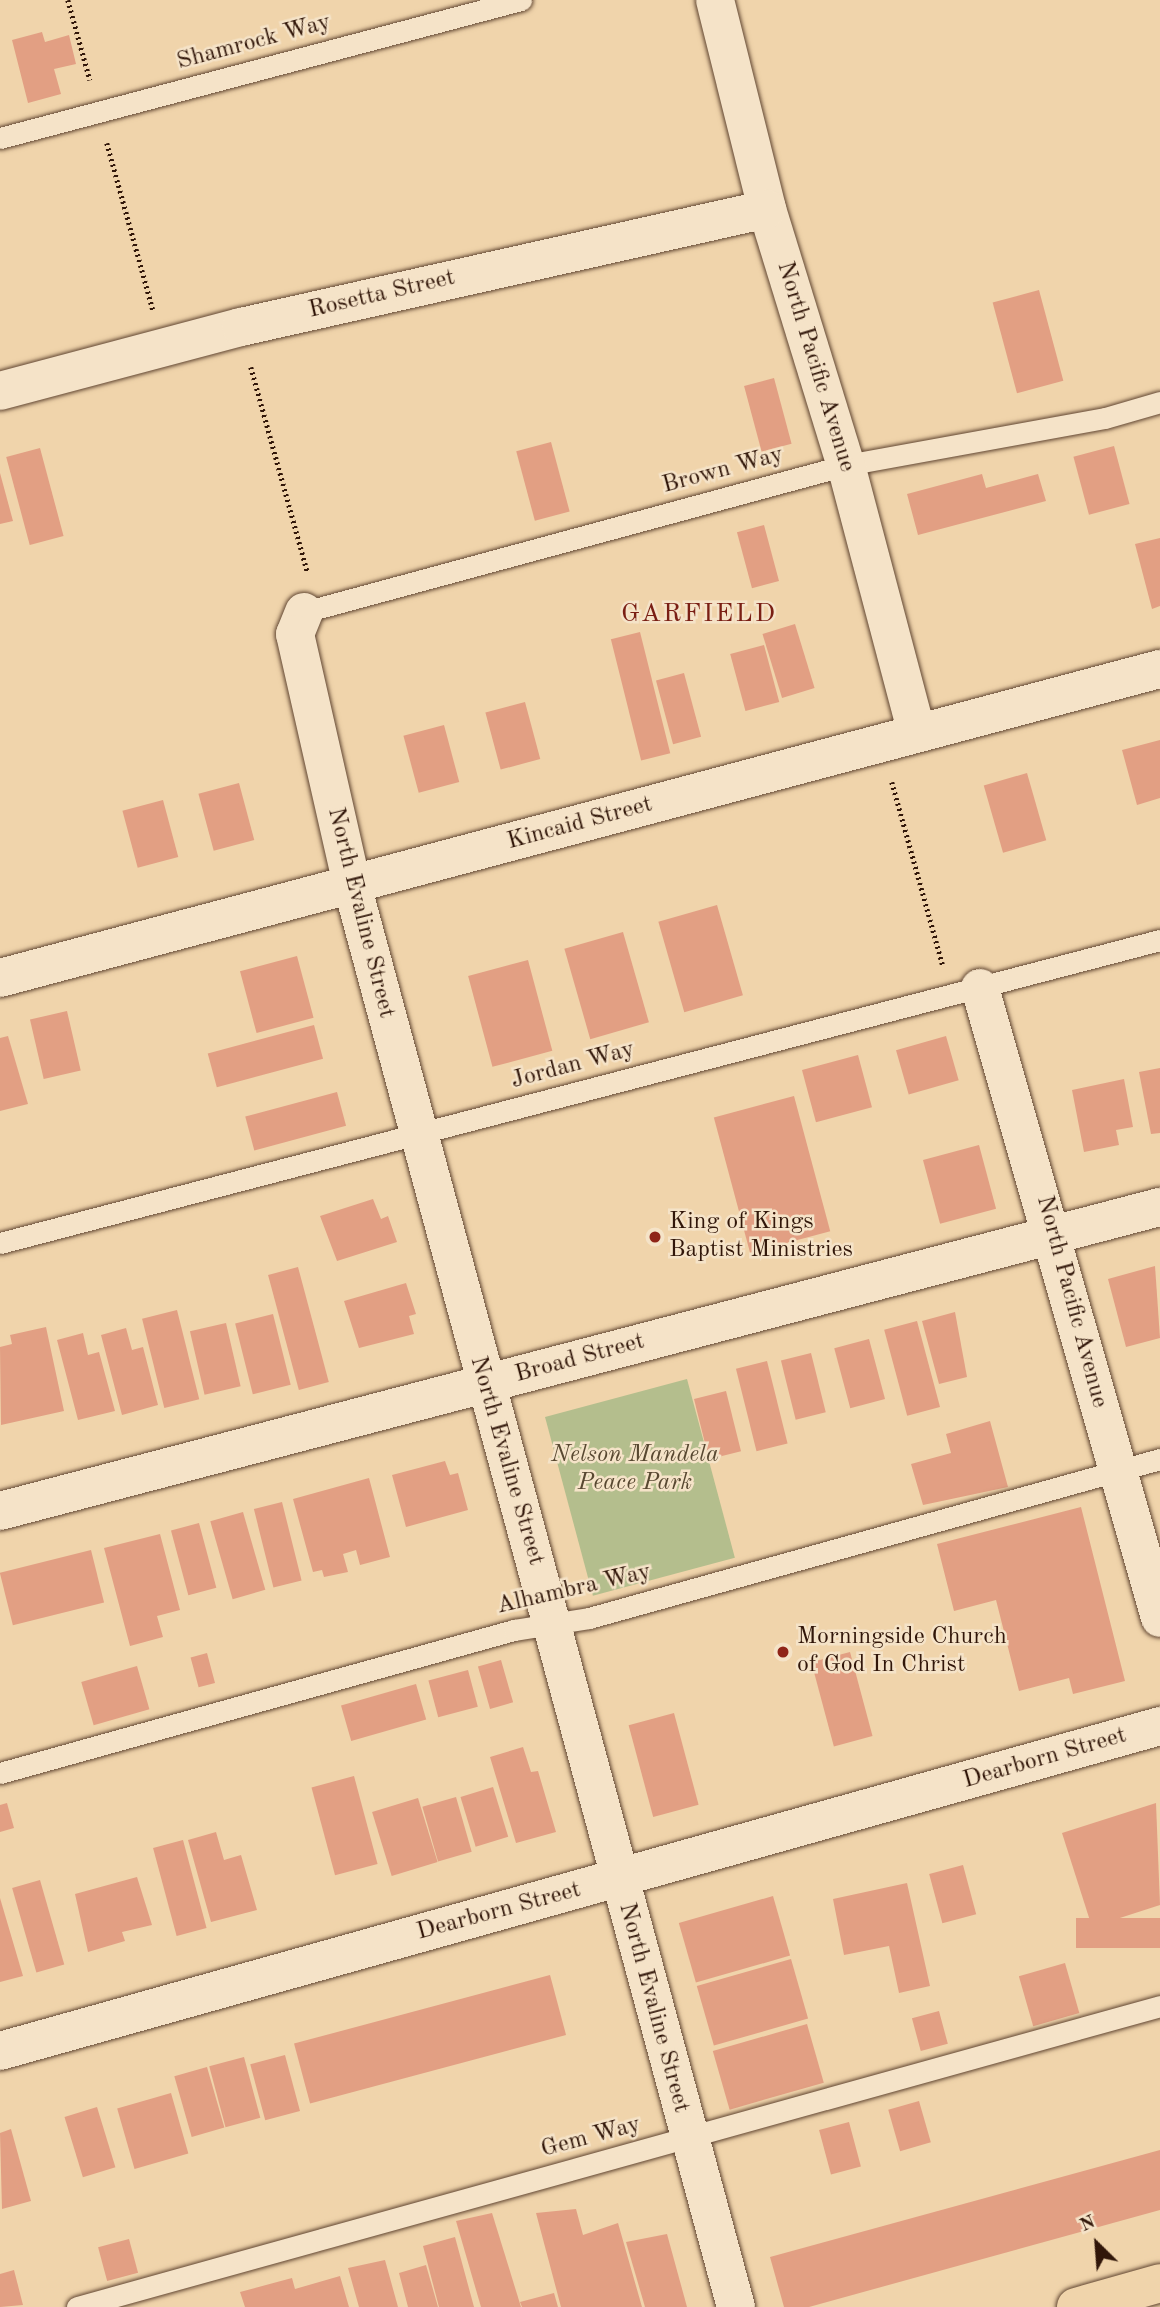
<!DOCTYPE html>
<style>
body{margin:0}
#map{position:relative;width:1160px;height:2307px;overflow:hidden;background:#f0d4ab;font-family:"Old Standard TT",serif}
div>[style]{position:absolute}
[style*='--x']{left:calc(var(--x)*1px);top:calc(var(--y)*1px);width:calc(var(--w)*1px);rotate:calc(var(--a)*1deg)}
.green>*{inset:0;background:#b4be8d;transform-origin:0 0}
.building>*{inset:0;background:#e29f83;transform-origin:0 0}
.path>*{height:4.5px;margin-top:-2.25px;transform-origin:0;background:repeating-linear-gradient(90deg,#311609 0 2px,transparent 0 5.5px)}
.roads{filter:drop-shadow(0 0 2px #614632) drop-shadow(0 0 2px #614632)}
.lane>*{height:21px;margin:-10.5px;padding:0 10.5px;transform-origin:10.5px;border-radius:10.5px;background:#f5e3c8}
.street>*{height:38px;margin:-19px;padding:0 19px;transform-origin:19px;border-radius:19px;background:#f5e3c8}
.primary>*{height:38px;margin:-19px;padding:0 19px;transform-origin:19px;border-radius:19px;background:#f0d4ab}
.dots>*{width:19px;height:19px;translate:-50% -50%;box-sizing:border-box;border:4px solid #f5e3c8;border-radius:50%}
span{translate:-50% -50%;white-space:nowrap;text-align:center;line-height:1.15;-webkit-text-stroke:5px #f5e3c8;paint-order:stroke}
.street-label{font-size:24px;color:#311609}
.poi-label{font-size:24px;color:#311609}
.left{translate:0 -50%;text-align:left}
.park-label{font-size:24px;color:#584831;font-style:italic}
.neighbourhood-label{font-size:26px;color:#7a1f14;letter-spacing:2px}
.north{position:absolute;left:1062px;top:2209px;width:70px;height:70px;-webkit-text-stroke:5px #f5e3c8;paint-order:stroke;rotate:335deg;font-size:19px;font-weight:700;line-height:28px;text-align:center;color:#311609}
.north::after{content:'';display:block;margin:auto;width:24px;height:32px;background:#311609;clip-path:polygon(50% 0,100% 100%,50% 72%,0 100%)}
</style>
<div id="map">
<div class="green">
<i style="left:687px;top:1379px;width:185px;height:147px;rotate:75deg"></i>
</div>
<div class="building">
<i style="clip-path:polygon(42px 32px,45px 42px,69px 35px,76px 64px,54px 69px,61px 94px,28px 103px,12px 40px)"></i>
<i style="left:1039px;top:290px;width:94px;height:48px;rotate:75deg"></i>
<i style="left:774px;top:378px;width:68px;height:31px;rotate:75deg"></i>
<i style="left:551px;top:442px;width:72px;height:36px;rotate:75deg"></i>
<i style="left:1114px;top:446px;width:60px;height:42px;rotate:75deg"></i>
<i style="left:40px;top:448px;width:91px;height:35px;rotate:75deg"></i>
<i style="clip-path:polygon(0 473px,13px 521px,0 524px)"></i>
<i style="clip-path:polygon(982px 474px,986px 488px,1038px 474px,1046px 501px,918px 535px,907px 494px)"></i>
<i style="left:764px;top:525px;width:58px;height:28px;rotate:75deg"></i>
<i style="clip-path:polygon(1160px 538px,1160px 606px,1152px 609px,1135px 544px)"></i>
<i style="left:795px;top:624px;width:67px;height:34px;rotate:73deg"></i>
<i style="left:640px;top:632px;width:125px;height:30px;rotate:76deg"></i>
<i style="left:764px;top:645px;width:59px;height:35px;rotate:75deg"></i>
<i style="left:684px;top:673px;width:66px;height:29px;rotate:75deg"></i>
<i style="left:525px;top:702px;width:59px;height:41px;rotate:75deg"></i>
<i style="left:444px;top:725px;width:59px;height:42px;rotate:75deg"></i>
<i style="clip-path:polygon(1160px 740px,1160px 798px,1137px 805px,1122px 750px)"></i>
<i style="left:1027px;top:773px;width:70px;height:45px;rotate:74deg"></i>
<i style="left:239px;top:783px;width:59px;height:42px;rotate:75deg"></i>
<i style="left:163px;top:800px;width:59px;height:42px;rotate:75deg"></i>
<i style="left:717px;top:905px;width:94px;height:61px;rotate:74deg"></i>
<i style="left:623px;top:932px;width:94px;height:61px;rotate:74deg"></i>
<i style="left:297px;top:956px;width:64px;height:59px;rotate:75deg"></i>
<i style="left:528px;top:960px;width:94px;height:62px;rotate:75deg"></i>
<i style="left:67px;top:1011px;width:61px;height:38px;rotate:77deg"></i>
<i style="left:314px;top:1025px;width:35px;height:110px;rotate:75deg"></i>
<i style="clip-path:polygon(8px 1036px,28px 1104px,0 1111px,0 1038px)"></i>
<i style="left:946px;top:1036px;width:46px;height:52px;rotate:74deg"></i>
<i style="left:858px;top:1055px;width:54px;height:58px;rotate:75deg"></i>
<i style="clip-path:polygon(1160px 1068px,1160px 1133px,1151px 1134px,1139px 1072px)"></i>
<i style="clip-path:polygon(1124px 1079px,1133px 1127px,1116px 1130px,1119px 1145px,1084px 1152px,1072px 1090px)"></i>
<i style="left:337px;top:1092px;width:35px;height:95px;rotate:75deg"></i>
<i style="left:794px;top:1096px;width:140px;height:83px;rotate:75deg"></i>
<i style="left:979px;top:1145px;width:66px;height:58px;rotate:75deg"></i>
<i style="clip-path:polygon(373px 1199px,381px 1219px,388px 1216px,397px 1242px,337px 1261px,320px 1216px)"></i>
<i style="clip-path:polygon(1155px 1266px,1160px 1338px,1126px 1347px,1108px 1279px)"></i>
<i style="left:298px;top:1267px;width:119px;height:31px;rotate:75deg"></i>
<i style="clip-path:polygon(406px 1283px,416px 1314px,409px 1316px,414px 1334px,359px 1348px,344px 1301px)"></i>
<i style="left:177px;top:1310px;width:92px;height:36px;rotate:76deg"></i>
<i style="clip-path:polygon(955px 1312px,967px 1377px,939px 1384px,922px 1321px)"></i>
<i style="left:273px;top:1314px;width:73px;height:39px;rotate:76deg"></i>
<i style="left:917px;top:1321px;width:89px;height:34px;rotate:75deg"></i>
<i style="left:226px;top:1323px;width:65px;height:37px;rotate:77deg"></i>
<i style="clip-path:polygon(46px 1327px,64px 1411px,1px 1425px,0 1347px,12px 1344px,10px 1335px)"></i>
<i style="clip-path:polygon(126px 1328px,132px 1350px,143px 1347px,158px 1405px,122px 1415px,101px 1335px)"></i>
<i style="clip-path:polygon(83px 1333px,88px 1355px,99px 1352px,115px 1411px,78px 1420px,57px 1340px)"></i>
<i style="left:869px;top:1339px;width:62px;height:36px;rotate:75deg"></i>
<i style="left:811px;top:1353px;width:61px;height:31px;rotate:76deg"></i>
<i style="left:767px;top:1361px;width:85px;height:32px;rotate:76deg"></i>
<i style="left:726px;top:1391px;width:62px;height:33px;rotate:76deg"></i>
<i style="clip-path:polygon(990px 1421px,1008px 1487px,923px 1505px,911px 1464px,951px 1453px,946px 1434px)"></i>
<i style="clip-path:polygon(445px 1461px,450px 1475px,458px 1473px,468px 1510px,406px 1527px,392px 1475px)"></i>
<i style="clip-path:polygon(369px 1478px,390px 1557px,360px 1565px,356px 1550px,343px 1554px,348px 1572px,324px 1577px,322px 1570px,313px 1572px,293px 1499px)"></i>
<i style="left:282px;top:1502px;width:81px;height:29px;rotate:76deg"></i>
<i style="clip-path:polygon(1081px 1507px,1125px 1681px,1073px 1694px,1069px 1678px,1019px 1691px,996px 1600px,954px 1611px,937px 1544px)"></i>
<i style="left:243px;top:1512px;width:81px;height:34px;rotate:74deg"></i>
<i style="left:199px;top:1523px;width:67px;height:29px;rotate:75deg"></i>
<i style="clip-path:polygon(160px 1534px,180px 1610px,157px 1616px,163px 1637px,130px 1646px,104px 1548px)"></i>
<i style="left:91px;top:1550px;width:54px;height:94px;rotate:76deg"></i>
<i style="left:850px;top:1652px;width:87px;height:40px;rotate:75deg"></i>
<i style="left:207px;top:1653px;width:31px;height:17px;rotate:75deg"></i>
<i style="left:501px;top:1660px;width:44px;height:24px;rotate:74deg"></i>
<i style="left:137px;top:1666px;width:45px;height:58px;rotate:74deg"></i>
<i style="left:468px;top:1670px;width:38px;height:41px;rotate:75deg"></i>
<i style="left:416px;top:1684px;width:37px;height:78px;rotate:74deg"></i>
<i style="left:674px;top:1713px;width:95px;height:47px;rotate:75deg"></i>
<i style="clip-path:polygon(523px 1747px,531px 1772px,538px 1771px,556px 1832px,516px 1843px,490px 1757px)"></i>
<i style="left:354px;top:1776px;width:91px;height:44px;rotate:75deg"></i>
<i style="left:493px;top:1787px;width:52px;height:34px;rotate:73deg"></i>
<i style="left:456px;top:1797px;width:57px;height:35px;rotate:74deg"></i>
<i style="left:418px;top:1798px;width:67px;height:48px;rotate:73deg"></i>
<i style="clip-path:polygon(7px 1803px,14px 1828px,0 1832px,0 1805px)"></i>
<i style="clip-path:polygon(1156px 1803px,1160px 1905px,1092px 1927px,1062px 1833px)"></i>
<i style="clip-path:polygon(216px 1832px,224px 1860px,241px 1855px,257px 1910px,211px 1922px,188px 1840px)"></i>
<i style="left:183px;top:1840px;width:91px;height:31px;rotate:75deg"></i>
<i style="left:963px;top:1865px;width:51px;height:35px;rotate:75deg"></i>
<i style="clip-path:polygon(137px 1877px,152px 1925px,122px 1932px,125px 1941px,88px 1952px,75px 1894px)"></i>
<i style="left:40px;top:1880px;width:88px;height:29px;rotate:74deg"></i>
<i style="clip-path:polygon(907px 1883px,930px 1986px,899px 1993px,889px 1946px,844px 1955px,833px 1899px)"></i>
<i style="left:773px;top:1896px;width:62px;height:98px;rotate:74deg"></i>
<i style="clip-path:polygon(0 1898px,23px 1976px,0 1982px)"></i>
<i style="left:1160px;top:1918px;width:30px;height:84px;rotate:90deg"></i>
<i style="left:791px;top:1959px;width:62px;height:98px;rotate:74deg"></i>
<i style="left:1065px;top:1963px;width:52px;height:48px;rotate:74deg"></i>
<i style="left:550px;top:1975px;width:62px;height:265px;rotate:75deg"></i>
<i style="left:939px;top:2011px;width:34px;height:28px;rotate:75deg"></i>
<i style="left:807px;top:2024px;width:61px;height:98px;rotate:74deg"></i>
<i style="left:285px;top:2055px;width:58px;height:36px;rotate:75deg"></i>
<i style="left:244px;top:2057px;width:63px;height:36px;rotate:75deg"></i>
<i style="left:207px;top:2067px;width:63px;height:34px;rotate:74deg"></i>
<i style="left:171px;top:2093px;width:63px;height:56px;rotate:74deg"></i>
<i style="left:919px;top:2101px;width:43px;height:32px;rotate:74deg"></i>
<i style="left:97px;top:2107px;width:63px;height:34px;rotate:73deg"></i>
<i style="left:849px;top:2122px;width:46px;height:31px;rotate:75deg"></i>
<i style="clip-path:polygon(11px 2129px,31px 2201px,2px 2209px,0 2133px)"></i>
<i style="clip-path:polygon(1160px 2150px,1160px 2210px,809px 2307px,784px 2307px,770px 2257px)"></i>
<i style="clip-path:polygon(576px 2209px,583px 2235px,618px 2223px,642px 2307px,561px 2307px,536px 2213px)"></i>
<i style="clip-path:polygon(492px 2213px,521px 2307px,481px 2307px,456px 2221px)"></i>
<i style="clip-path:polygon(667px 2234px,687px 2307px,645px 2307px,626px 2242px)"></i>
<i style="clip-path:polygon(455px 2237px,474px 2307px,439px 2307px,423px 2246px)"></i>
<i style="left:129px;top:2239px;width:35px;height:32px;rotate:75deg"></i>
<i style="clip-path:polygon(385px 2260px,398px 2307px,359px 2307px,348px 2268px)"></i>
<i style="clip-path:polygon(426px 2265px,438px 2307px,408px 2307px,399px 2273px)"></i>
<i style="clip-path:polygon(14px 2270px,23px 2305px,0 2307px,0 2274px)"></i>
<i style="clip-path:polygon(340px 2276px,349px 2307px,245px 2307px,240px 2292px,292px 2278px,295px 2289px)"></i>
<i style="clip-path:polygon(554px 2293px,558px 2307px,522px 2307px,520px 2302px)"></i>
</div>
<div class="path">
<i style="--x:68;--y:0;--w:83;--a:74.6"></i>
<i style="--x:107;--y:143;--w:173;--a:74.6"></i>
<i style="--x:251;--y:367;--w:212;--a:74.6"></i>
<i style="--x:892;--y:782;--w:191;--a:74.5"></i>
</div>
<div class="roads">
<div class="lane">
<i style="--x:0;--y:138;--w:539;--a:-14.84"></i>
<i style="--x:304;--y:612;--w:562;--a:-15.17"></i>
<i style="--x:846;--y:465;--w:263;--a:-10.3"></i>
<i style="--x:1105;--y:418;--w:57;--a:-16.2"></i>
<i style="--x:0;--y:1243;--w:1199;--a:-14.64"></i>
<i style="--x:0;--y:1773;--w:534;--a:-15.55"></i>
<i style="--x:514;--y:1630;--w:76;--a:-9.1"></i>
<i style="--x:589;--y:1618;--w:593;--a:-15.56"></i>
<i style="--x:77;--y:2307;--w:1124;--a:-15.53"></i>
</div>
<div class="street">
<i style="--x:715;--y:0;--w:215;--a:76"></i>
<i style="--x:767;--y:209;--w:268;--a:72.9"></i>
<i style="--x:846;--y:465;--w:277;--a:75.2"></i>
<i style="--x:0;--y:391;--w:249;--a:-14.9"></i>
<i style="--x:241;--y:327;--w:539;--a:-12.64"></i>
<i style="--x:304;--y:612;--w:24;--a:112"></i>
<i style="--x:295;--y:634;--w:257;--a:77.2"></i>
<i style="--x:352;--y:885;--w:1473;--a:74.89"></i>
<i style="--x:0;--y:978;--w:1200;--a:-14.92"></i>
<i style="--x:980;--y:988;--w:655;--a:74.05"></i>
<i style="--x:0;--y:1511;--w:1199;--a:-14.69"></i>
<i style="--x:0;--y:2051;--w:1205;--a:-15.65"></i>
</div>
<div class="primary">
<i style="--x:1076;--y:2307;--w:87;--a:-15.9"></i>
</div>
</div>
<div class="dots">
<i style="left:655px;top:1237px;background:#8f2418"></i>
<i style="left:783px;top:1652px;background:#8f2418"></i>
</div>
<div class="street-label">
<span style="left:254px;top:43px;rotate:-15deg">Shamrock Way</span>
<span style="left:382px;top:295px;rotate:-13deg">Rosetta Street</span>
<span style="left:815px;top:367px;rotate:73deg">North Pacific Avenue</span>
<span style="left:723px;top:471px;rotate:-15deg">Brown Way</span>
<span style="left:580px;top:824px;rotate:-15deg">Kincaid Street</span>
<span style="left:360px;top:913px;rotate:76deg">North Evaline Street</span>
<span style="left:573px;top:1066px;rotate:-15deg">Jordan Way</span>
<span style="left:1071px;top:1302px;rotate:75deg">North Pacific Avenue</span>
<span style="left:580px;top:1359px;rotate:-15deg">Broad Street</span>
<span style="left:506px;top:1461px;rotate:74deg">North Evaline Street</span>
<span style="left:574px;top:1590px;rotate:-13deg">Alhambra Way</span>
<span style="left:1045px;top:1759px;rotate:-16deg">Dearborn Street</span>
<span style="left:499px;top:1912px;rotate:-15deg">Dearborn Street</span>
<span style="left:653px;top:2008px;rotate:75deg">North Evaline Street</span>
<span style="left:591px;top:2138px;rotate:-15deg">Gem Way</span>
</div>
<div class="poi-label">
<span class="left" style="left:669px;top:1237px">King of Kings<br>Baptist Ministries</span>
<span class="left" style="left:797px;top:1652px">Morningside Church<br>of God In Christ</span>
</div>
<div class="park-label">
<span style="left:635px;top:1470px">Nelson Mandela<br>Peace Park</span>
</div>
<div class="neighbourhood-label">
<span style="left:699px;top:615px">GARFIELD</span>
</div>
<div class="north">N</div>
</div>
